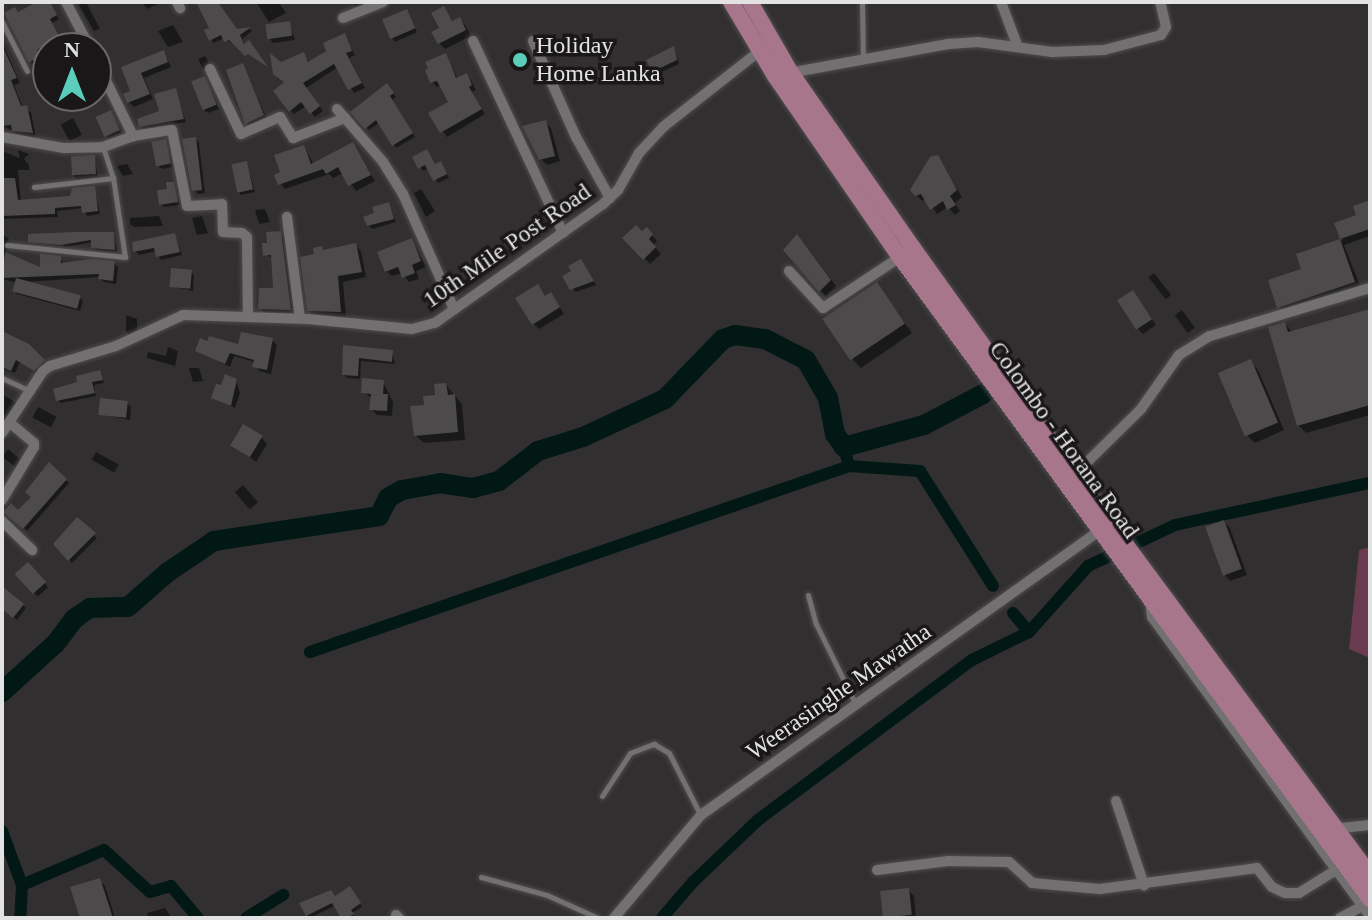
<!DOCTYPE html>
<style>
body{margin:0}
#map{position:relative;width:1372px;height:920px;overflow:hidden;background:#322f30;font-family:"Times New Roman",serif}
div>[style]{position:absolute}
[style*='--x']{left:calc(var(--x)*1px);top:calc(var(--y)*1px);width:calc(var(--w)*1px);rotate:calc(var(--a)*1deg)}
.green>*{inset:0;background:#6a3a4e}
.shadow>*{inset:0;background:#0007;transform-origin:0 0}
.canal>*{height:12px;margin:-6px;padding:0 6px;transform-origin:6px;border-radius:6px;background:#021815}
.river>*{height:20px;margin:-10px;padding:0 10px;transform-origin:10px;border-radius:10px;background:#021815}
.building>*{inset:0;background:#4d4a4b;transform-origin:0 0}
.roads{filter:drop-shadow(0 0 2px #4e4c4d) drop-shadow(0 0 2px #4e4c4d)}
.service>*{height:5px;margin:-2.5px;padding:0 2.5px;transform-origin:2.5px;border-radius:2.5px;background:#737071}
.minor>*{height:10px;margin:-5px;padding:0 5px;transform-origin:5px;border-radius:5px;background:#737071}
.primary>*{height:16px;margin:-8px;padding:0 8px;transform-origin:8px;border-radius:8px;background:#a8768b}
.dots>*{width:22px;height:22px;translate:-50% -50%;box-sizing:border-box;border:4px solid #191718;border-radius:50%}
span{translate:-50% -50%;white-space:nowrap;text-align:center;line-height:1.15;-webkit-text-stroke:7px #191718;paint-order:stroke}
.poi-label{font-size:24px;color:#e3e2e2}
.left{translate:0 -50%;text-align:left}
.street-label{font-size:24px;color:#e3e2e2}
.frame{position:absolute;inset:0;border:4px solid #e3e2e2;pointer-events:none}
.north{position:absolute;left:32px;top:32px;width:80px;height:80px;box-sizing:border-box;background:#191718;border:2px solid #6a6869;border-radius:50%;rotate:0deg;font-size:22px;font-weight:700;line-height:32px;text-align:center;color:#e3e2e2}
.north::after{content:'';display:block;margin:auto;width:28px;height:36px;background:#5bcebb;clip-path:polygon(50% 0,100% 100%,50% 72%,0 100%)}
</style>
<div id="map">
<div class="green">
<i style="clip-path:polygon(1370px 547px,1370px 658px,1349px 649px,1359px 550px)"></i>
</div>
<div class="shadow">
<i style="clip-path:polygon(41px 2px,49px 2px,59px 19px,52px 23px,65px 47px,60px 48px,56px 44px,48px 48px,39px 54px,42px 60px,34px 64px,30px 61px)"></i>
<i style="clip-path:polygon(86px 2px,100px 29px,94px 31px,79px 5px)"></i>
<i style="clip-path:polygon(142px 2px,160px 2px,160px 3px,147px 9px)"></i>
<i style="clip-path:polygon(198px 2px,218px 2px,238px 31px,250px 29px,252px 31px,242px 39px,252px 56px,224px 38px,214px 43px,211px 40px,212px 28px)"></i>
<i style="clip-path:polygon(256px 2px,284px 2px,280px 4px,286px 13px,269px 22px)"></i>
<i style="clip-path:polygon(352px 2px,365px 2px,366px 4px,357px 8px)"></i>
<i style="clip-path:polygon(444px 9px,454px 23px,460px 20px,465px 25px,471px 36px,445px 49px,439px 43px)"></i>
<i style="clip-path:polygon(406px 12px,417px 32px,395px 42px,392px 38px)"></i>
<i style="clip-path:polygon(289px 23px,295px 40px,273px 43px,270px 39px)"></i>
<i style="clip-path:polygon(173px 25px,183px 42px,168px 47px,158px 31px)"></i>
<i style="clip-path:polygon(344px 36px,355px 55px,349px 58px,365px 88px,354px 93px,338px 67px,306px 88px,323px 111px,315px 117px,306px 106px,294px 114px,290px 110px,280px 64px,303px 54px,310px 63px)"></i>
<i style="clip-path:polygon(2px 42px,20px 83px,14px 85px,23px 108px,31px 112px,36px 137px,19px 135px,3px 126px)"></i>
<i style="clip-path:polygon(674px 48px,679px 64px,657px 74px,653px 71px)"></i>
<i style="clip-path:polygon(164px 52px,171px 67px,144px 78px,153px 99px,134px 107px,129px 102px,132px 92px,123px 68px)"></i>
<i style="clip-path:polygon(205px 56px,209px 63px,203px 69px,198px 59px)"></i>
<i style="clip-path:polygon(445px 56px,458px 79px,466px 75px,471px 80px,476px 90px,472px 92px,485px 114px,447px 137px,431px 114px,450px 102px,441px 85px,437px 87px,432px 82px)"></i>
<i style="clip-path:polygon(243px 66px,267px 119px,250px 126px,247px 122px)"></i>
<i style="clip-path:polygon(204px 78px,219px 109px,208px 113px,204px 110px)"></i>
<i style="clip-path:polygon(390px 89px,396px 97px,392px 100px,415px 137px,396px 148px,380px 122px,369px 130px,353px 112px)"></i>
<i style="clip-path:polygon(175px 90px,186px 122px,145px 129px,141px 126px,162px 113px)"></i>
<i style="clip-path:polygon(71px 96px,90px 96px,94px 104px,79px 110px)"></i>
<i style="clip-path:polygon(111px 112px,122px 133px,109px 138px,105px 135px)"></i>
<i style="left:73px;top:118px;width:19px;height:14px;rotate:62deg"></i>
<i style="clip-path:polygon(545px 122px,551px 128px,560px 161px,547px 165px,541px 159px)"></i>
<i style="clip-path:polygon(196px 139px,199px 143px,205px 193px,198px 194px,194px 190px)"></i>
<i style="clip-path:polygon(165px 141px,173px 167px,162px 169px,158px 166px)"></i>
<i style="clip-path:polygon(353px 144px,375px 181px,356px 191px,344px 173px,333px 178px,329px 174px,285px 189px,280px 183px,304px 147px,314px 165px)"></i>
<i style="clip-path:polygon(18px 150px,29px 154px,24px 159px,29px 165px,29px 170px,18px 170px,21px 202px,72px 198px,94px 188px,100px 214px,87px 216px,83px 208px,57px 211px,58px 217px,2px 219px,2px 151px,20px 158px)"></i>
<i style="clip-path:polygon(94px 157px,98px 177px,77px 180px,74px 176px)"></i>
<i style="clip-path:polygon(938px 157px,962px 197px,955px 203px,960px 211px,955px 215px,948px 207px,937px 214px,927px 199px,922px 201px,912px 190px)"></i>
<i style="clip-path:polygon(414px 158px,436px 166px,441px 164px,449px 178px,438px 183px,429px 168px,423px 171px)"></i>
<i style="clip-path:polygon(247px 163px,255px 192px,241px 195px,238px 191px)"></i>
<i style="clip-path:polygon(127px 164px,133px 174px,123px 176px,117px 166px)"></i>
<i style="clip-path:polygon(173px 184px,180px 205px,164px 207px,161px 204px)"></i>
<i style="clip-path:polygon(421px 189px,435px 211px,426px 217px,414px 193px)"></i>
<i style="clip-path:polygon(1370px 202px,1370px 236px,1344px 245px,1361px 288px,1286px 314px,1279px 306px,1304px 270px,1299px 255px,1343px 240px,1337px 224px,1359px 216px)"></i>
<i style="clip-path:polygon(389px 205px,396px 222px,372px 229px,368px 225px)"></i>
<i style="clip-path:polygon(265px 209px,270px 222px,259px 224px,255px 210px)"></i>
<i style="clip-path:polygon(159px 216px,163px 226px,134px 227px,130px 224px,130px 218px)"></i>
<i style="clip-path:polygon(202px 216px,208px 233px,197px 235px,192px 218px)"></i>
<i style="clip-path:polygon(647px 230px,657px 241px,653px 245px,661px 254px,650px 264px,625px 238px)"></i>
<i style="clip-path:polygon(280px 233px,283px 236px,293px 313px,264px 312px,260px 308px,275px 290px,274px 258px,265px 255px,268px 234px)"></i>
<i style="clip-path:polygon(2px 234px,9px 239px,5px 255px,42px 270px,60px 258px,64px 265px,114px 263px,118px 267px,116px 284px,104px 282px,99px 277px,26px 282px,80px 298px,83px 301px,80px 311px,17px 294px,14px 290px,17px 283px,2px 279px)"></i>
<i style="clip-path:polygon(114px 235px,117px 252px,96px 250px,93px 242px,65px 247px,30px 241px)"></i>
<i style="clip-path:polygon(175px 235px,182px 255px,161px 260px,157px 251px,139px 255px,135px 251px)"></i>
<i style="clip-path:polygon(412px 240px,426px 267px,416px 271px,419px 279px,409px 282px,402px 273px,392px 276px,386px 271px)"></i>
<i style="clip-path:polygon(803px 242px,836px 286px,826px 296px,820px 290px)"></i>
<i style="clip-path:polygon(355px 245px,361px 251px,366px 277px,343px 282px,346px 317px,315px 316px,309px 310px,317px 255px,322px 248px,325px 251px)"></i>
<i style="clip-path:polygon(584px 265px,596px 285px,576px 292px,572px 288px)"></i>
<i style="clip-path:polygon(191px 272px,194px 275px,193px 291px,171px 286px)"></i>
<i style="left:1154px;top:273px;width:28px;height:7px;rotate:52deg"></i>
<i style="clip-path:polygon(877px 284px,912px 333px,861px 368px,853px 360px)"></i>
<i style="clip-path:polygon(538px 287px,546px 297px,556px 301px,564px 314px,539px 329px,533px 323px)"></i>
<i style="clip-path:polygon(1138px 299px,1156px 325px,1143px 334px,1138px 329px)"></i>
<i style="left:1182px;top:310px;width:22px;height:9px;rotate:54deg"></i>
<i style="clip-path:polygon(1370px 311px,1370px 415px,1306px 433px,1298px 425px,1285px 324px,1293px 333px)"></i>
<i style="clip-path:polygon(126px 315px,137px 319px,137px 332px,129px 335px,126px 331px)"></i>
<i style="clip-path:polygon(2px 334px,29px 346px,46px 365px,38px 373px,20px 362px,15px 373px,2px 368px)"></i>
<i style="clip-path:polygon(272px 340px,277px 345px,271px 374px,259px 371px,255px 362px,234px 356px,230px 367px,197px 351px,208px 344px,239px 347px)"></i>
<i style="clip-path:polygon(168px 347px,178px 351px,175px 366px,147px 358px,148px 352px,166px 356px)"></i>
<i style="clip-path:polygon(345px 347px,392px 352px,395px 364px,361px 361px,360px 379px,347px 378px,344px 375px)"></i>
<i style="clip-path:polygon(1250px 361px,1258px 370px,1284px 430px,1255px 443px,1247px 435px)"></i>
<i style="clip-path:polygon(189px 368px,199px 368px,203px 381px,193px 382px)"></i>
<i style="clip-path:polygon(100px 373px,104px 383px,94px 385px,96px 396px,61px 403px,58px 400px)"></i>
<i style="clip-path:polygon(236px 380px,240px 393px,235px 408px,213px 398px)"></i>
<i style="clip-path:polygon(383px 382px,393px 402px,392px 416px,377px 415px,371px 409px,372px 398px,363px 392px)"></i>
<i style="clip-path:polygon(446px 385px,462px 404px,465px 440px,424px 443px,415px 435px,426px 406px)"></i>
<i style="clip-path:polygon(2px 394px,19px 405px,2px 427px)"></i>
<i style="clip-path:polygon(127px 403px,131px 407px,130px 420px,100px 414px)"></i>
<i style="left:38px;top:407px;width:21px;height:12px;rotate:28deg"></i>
<i style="clip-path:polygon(262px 438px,267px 444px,256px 462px,232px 445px)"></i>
<i style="clip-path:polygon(8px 449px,22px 461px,17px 468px,2px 457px)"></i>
<i style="left:96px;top:452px;width:26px;height:9px;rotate:29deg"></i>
<i style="clip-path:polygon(49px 465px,69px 483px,27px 531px,10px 515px,18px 513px,34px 497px)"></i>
<i style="left:243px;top:485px;width:23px;height:11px;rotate:49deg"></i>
<i style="clip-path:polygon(77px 520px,97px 538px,72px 563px,56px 544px)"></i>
<i style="clip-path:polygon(1224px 522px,1230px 528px,1247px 575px,1230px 581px,1225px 575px)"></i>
<i style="left:28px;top:565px;width:30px;height:14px;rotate:48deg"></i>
<i style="clip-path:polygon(23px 605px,26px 608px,17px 620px,2px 608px)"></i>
<i style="clip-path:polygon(99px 880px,105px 886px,115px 918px,82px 918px)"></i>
<i style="clip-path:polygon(908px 890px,914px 896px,916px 918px,886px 918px)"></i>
<i style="clip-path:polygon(353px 892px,362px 907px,352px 913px,355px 918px,343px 918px,336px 905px,310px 918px,307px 915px)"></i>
<i style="clip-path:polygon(165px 908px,172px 918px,148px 918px,147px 913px)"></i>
</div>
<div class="canal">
<i style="--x:849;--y:466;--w:71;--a:4"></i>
<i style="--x:920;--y:471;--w:136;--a:57.6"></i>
<i style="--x:1013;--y:613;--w:25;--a:50"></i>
<i style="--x:310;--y:652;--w:570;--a:-19.04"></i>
<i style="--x:849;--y:466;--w:20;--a:-105"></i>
<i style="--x:2;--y:831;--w:58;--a:69.7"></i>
<i style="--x:22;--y:885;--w:33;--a:93"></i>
<i style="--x:22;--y:885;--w:89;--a:-23.1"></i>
<i style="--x:104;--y:850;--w:62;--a:42.4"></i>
<i style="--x:150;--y:892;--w:22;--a:-16"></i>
<i style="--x:171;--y:886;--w:42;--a:49.8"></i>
<i style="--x:246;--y:918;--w:44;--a:-31.9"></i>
<i style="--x:662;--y:918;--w:48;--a:-49.3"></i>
<i style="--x:693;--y:882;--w:90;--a:-43.6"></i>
<i style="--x:758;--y:820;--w:267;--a:-36.8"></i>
<i style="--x:972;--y:660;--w:64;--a:-26.2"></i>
<i style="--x:1029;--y:632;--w:89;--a:-48.2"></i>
<i style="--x:1088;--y:566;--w:96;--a:-25.2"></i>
<i style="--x:1175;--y:525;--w:199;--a:-12.2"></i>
</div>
<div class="river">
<i style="--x:2;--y:692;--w:73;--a:-42.2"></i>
<i style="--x:56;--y:643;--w:30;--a:-53"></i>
<i style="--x:74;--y:619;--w:19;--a:-35"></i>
<i style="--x:90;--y:608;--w:38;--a:-2"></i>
<i style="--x:128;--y:607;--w:53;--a:-41.2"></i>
<i style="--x:168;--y:572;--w:55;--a:-34"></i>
<i style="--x:214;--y:541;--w:167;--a:-8.6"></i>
<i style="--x:379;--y:516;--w:20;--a:-63"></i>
<i style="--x:388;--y:498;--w:16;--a:-30"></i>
<i style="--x:402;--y:490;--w:39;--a:-10"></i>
<i style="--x:440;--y:483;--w:33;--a:9"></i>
<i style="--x:473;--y:488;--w:27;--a:-15"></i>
<i style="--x:499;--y:481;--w:49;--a:-37.6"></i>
<i style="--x:538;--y:451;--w:47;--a:-17.3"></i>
<i style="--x:583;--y:437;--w:90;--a:-24.9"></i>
<i style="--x:665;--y:399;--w:83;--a:-46"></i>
<i style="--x:723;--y:339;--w:13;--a:-18"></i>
<i style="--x:735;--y:335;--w:30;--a:8"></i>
<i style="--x:765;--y:339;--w:46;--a:27.1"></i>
<i style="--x:806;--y:360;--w:44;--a:59.9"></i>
<i style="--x:828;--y:398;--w:37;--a:79"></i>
<i style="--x:835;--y:434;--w:16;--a:55"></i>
<i style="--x:844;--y:447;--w:83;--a:-15.4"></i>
<i style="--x:924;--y:425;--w:67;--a:-27.7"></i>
</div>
<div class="building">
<i style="clip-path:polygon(37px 2px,50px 2px,57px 15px,50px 19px,63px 43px,56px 47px,52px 41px,37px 50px,48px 72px,48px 93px,33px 60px,29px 63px,4px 13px,15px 7px,18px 12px)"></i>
<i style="clip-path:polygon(196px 2px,218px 2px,237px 29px,251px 27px,240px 35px,244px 44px,249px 40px,268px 67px,248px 54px,245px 56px,229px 40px,224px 42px,221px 35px,209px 41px,204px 30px,209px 28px)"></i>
<i style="clip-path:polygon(444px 6px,452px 21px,460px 17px,466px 30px,438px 44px,431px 32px,439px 28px,431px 13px)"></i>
<i style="left:407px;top:9px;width:21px;height:27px;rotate:67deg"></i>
<i style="left:290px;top:21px;width:15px;height:25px;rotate:82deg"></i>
<i style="clip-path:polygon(345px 33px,352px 51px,346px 53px,362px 83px,348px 90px,334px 64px,303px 83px,320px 106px,310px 114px,301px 102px,289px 112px,273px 91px,284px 82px,273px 74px,270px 53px,281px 62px,304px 52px,308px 62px,326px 51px,323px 43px)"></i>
<i style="clip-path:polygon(2px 45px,17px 78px,11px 80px,21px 106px,27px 105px,33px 133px,12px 131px,11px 125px,2px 126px)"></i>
<i style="clip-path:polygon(674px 46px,677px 60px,652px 72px,646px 60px)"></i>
<i style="clip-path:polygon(164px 50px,168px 62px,141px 73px,150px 94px,127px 103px,123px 94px,130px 91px,121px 67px)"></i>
<i style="clip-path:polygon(446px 53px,456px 78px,467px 73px,472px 85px,469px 87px,482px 109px,440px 133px,428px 113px,448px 102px,437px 81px,430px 83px,425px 70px,428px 68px,425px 62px)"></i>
<i style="clip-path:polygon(243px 63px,264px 115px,245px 124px,226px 70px)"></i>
<i style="left:205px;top:76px;width:31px;height:15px;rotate:68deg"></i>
<i style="clip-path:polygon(387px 83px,394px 93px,390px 96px,413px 133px,392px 146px,376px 120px,365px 129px,350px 112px)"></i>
<i style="clip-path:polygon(176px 88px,184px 119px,139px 127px,137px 119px,159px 111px,154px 94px)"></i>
<i style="left:111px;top:110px;width:22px;height:17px;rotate:66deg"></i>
<i style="clip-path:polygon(546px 120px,555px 156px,539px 160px,522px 126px)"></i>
<i style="clip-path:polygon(196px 137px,202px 190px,192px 191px,182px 139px)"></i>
<i style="left:166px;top:139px;width:25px;height:15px;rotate:79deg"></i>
<i style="clip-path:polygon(353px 142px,371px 175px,348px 186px,338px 167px,326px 174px,323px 169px,278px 185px,274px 175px,280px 172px,274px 155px,304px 145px,311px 164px)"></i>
<i style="clip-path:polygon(427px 149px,435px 164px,441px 161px,447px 174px,433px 181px,425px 165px,418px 169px,412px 157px)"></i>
<i style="left:95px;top:155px;width:19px;height:24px;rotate:87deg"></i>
<i style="clip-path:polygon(938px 155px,957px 190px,950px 196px,956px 205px,947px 210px,943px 201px,930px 210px,921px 194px,915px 196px,910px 190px,930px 157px)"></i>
<i style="left:247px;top:161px;width:29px;height:16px;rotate:78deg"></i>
<i style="clip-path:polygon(2px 178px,15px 178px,18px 200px,70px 196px,72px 188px,95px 186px,98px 211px,82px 213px,81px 206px,55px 208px,55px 214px,2px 216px)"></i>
<i style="clip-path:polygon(166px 182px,174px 182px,178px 202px,159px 205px,157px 190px,167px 189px)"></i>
<i style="clip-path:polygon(1370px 200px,1370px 229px,1340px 239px,1334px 223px,1356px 215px,1353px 206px)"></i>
<i style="clip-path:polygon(389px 202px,394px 219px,367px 226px,363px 217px,374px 213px,372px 207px)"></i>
<i style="clip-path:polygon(636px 225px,642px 231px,647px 227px,653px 234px,649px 239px,656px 247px,643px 260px,622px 238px)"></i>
<i style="clip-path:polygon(281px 231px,291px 310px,258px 309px,259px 288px,273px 288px,271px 255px,263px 256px,262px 243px,267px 243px,266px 232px)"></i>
<i style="clip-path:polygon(75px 232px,114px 232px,115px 250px,91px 248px,91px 240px,61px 245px,39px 243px,39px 238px,39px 243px,28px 242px,28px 234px)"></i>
<i style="clip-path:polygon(175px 233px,180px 252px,156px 257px,154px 248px,133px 252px,132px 242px)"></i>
<i style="clip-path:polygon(797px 234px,831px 280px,819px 292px,783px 250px)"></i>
<i style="clip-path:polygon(412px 238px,421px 261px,412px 265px,415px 273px,402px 278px,398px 267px,385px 272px,377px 252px)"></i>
<i style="clip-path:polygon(1340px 239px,1355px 282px,1277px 308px,1268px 280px,1301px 269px,1296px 254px)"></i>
<i style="clip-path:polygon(356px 243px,362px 272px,338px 276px,341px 312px,307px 311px,300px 257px,314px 254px,313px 248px,322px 246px,323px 250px)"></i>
<i style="clip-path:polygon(5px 252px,40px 267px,40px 254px,61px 256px,61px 263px,91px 259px,115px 261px,113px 281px,98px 279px,99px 274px,2px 278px)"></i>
<i style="clip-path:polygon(581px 259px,594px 281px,570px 290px,562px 276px,571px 271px,568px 266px)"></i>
<i style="left:171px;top:268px;width:21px;height:19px;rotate:5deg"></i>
<i style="left:16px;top:278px;width:67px;height:14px;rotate:15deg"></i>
<i style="left:877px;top:282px;width:50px;height:66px;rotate:56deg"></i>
<i style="clip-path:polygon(538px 284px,545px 296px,551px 292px,560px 307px,532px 325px,515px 298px)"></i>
<i style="left:1133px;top:290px;width:35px;height:19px;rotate:57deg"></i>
<i style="clip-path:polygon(1370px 309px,1370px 405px,1297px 426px,1268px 327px,1285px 322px,1288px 332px)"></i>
<i style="clip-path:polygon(2px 331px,29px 344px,45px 360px,34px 371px,16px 360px,11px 371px,2px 367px)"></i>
<i style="clip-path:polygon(241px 332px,273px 338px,267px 370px,252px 367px,254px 360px,230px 353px,225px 364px,195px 351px,200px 338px,207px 341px,209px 336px,238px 344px)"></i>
<i style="clip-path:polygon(343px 345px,393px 350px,392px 362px,359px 358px,358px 376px,342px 375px)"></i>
<i style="left:1251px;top:359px;width:69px;height:36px;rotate:67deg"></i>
<i style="clip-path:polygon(100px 370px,103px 380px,92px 382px,95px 393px,56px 401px,53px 389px,77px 382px,76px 376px)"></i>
<i style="clip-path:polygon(225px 374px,237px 379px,231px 406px,211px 398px,216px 384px,221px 385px)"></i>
<i style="clip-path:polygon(362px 378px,384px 380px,383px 394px,388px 394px,387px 411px,369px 410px,371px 394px,361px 393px)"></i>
<i style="clip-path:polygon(446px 383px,448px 395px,455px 394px,458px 432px,414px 436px,410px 406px,424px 405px,423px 396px,435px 395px,434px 384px)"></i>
<i style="left:100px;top:398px;width:28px;height:17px;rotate:6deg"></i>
<i style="left:243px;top:424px;width:23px;height:25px;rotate:31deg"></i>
<i style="clip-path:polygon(49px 462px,67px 479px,23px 529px,3px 512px,11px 503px,18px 510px,31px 497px,25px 492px)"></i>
<i style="clip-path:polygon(77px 517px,96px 533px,68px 561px,53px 544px)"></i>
<i style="left:1224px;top:520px;width:52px;height:20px;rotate:70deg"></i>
<i style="left:28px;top:562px;width:27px;height:18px;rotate:48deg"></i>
<i style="clip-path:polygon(2px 586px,24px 604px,13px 618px,2px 609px)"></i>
<i style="clip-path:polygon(100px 878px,113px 918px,80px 918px,70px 887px)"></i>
<i style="clip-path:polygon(350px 886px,361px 903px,351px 910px,354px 914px,347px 918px,341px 918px,332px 903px,306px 916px,299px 903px,331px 890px,335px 896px)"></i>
<i style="left:909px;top:888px;width:27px;height:29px;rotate:84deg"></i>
</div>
<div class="roads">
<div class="service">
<i style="--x:862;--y:2;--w:57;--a:89"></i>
<i style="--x:2;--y:22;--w:55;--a:63"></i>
<i style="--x:34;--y:187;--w:80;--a:-6.5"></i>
<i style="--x:7;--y:245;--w:119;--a:5.8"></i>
<i style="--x:125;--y:257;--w:80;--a:-98.6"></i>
<i style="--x:113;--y:178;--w:32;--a:-108"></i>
<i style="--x:2;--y:378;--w:31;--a:25"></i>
<i style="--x:808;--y:595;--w:30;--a:75"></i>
<i style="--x:816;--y:624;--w:88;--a:63.7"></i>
<i style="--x:602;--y:796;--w:51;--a:-56.9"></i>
<i style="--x:630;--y:753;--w:26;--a:-21"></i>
<i style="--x:654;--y:744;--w:17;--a:31"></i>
<i style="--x:669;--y:753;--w:68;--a:63.1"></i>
<i style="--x:481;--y:877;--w:68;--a:15.3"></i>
<i style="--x:547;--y:895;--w:56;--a:24.3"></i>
</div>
<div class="minor">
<i style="--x:66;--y:2;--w:52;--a:62.4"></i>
<i style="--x:177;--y:2;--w:7;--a:63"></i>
<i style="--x:1001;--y:2;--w:48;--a:69.3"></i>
<i style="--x:343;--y:18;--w:43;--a:-21.8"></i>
<i style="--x:473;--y:41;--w:212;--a:64.9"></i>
<i style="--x:533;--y:41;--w:105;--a:65.9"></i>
<i style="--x:576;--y:137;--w:70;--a:60.9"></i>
<i style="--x:96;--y:60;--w:85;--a:64"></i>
<i style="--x:210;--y:69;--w:72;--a:64.5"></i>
<i style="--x:241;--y:134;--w:43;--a:-23.6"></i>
<i style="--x:280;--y:117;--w:25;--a:58"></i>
<i style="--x:293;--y:138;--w:56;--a:-21"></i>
<i style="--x:789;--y:73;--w:162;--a:-10.3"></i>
<i style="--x:948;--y:44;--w:30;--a:-4"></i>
<i style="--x:978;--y:42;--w:75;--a:7.7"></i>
<i style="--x:1052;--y:52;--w:52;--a:-2.2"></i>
<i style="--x:1104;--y:50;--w:59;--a:-14.7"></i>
<i style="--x:1161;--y:35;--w:9;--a:-58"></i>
<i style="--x:1166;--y:27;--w:26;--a:-103"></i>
<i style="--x:337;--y:109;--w:70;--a:49"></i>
<i style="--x:383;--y:162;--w:38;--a:58"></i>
<i style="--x:403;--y:194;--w:126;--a:66.1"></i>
<i style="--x:2;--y:137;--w:63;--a:10.1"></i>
<i style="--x:64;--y:148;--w:39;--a:-1"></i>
<i style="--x:103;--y:147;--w:32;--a:-20"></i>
<i style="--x:133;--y:136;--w:39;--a:-9"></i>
<i style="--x:172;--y:130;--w:77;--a:78.8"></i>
<i style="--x:187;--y:206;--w:35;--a:-3"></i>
<i style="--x:222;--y:204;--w:28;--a:88"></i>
<i style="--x:223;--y:232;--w:19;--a:3"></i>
<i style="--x:242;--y:233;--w:6;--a:39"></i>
<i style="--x:247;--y:237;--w:80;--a:89.3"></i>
<i style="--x:287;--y:217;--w:102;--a:82.7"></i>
<i style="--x:789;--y:271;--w:50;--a:47.4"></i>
<i style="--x:823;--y:308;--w:92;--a:-33.5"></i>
<i style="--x:2;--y:433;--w:74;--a:-56.5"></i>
<i style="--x:43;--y:371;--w:9;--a:-36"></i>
<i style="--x:50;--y:366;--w:69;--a:-16.9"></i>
<i style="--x:116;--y:346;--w:74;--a:-24.8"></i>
<i style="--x:183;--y:315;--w:125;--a:1.8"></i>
<i style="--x:308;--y:319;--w:104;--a:5.5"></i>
<i style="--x:412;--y:329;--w:24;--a:-15"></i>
<i style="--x:435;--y:323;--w:206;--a:-35.3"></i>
<i style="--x:603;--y:204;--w:21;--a:-43"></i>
<i style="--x:618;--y:190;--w:43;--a:-60.4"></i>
<i style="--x:639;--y:153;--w:35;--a:-47"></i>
<i style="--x:663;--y:127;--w:126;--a:-38.2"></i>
<i style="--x:1071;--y:478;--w:98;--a:-44.6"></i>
<i style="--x:1141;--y:409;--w:66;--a:-54.9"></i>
<i style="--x:1179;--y:355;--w:36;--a:-32"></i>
<i style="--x:1210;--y:336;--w:167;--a:-16.7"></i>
<i style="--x:2;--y:500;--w:62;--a:-58.9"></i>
<i style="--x:34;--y:447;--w:4;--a:-90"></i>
<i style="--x:34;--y:443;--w:30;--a:-140"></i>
<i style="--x:2;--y:521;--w:42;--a:44"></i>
<i style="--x:1150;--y:601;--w:16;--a:83"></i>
<i style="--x:1152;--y:617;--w:370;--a:53.9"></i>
<i style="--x:1116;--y:801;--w:89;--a:71.6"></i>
<i style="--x:1332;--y:829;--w:38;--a:-6"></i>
<i style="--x:877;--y:870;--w:72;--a:-7.2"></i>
<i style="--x:948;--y:861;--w:61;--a:0.9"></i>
<i style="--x:1009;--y:862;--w:31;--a:42"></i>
<i style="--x:1032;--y:883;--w:68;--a:5"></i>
<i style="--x:1100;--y:889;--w:158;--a:-7.6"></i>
<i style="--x:1257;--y:868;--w:24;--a:52"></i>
<i style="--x:1272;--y:887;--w:14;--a:25"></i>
<i style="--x:1285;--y:893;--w:14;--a:0"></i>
<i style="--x:1299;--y:893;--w:55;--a:-31.7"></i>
<i style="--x:396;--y:915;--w:4;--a:45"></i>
<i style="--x:614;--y:918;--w:135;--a:-49.8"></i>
<i style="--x:701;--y:815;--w:495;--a:-35.5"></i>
<i style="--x:1340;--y:918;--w:26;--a:-28"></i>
</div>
<div class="primary">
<i style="--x:731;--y:2;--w:86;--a:59.3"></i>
<i style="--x:775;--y:76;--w:220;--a:55.4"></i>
<i style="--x:900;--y:257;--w:796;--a:53.79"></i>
<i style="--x:750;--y:2;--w:82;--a:60"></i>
<i style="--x:791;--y:73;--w:213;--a:55.1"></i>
<i style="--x:913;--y:248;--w:337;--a:54.4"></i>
<i style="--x:1109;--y:522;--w:439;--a:53.5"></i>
</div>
</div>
<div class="dots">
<i style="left:520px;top:60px;background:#5bcebb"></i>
</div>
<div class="poi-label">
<span class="left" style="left:536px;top:60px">Holiday<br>Home Lanka</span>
</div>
<div class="street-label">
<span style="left:507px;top:246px;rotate:-35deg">10th Mile Post Road</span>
<span style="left:1064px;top:440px;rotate:54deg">Colombo - Horana Road</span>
<span style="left:839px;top:692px;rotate:-35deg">Weerasinghe Mawatha</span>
</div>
<div class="frame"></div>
<div class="north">N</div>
</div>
